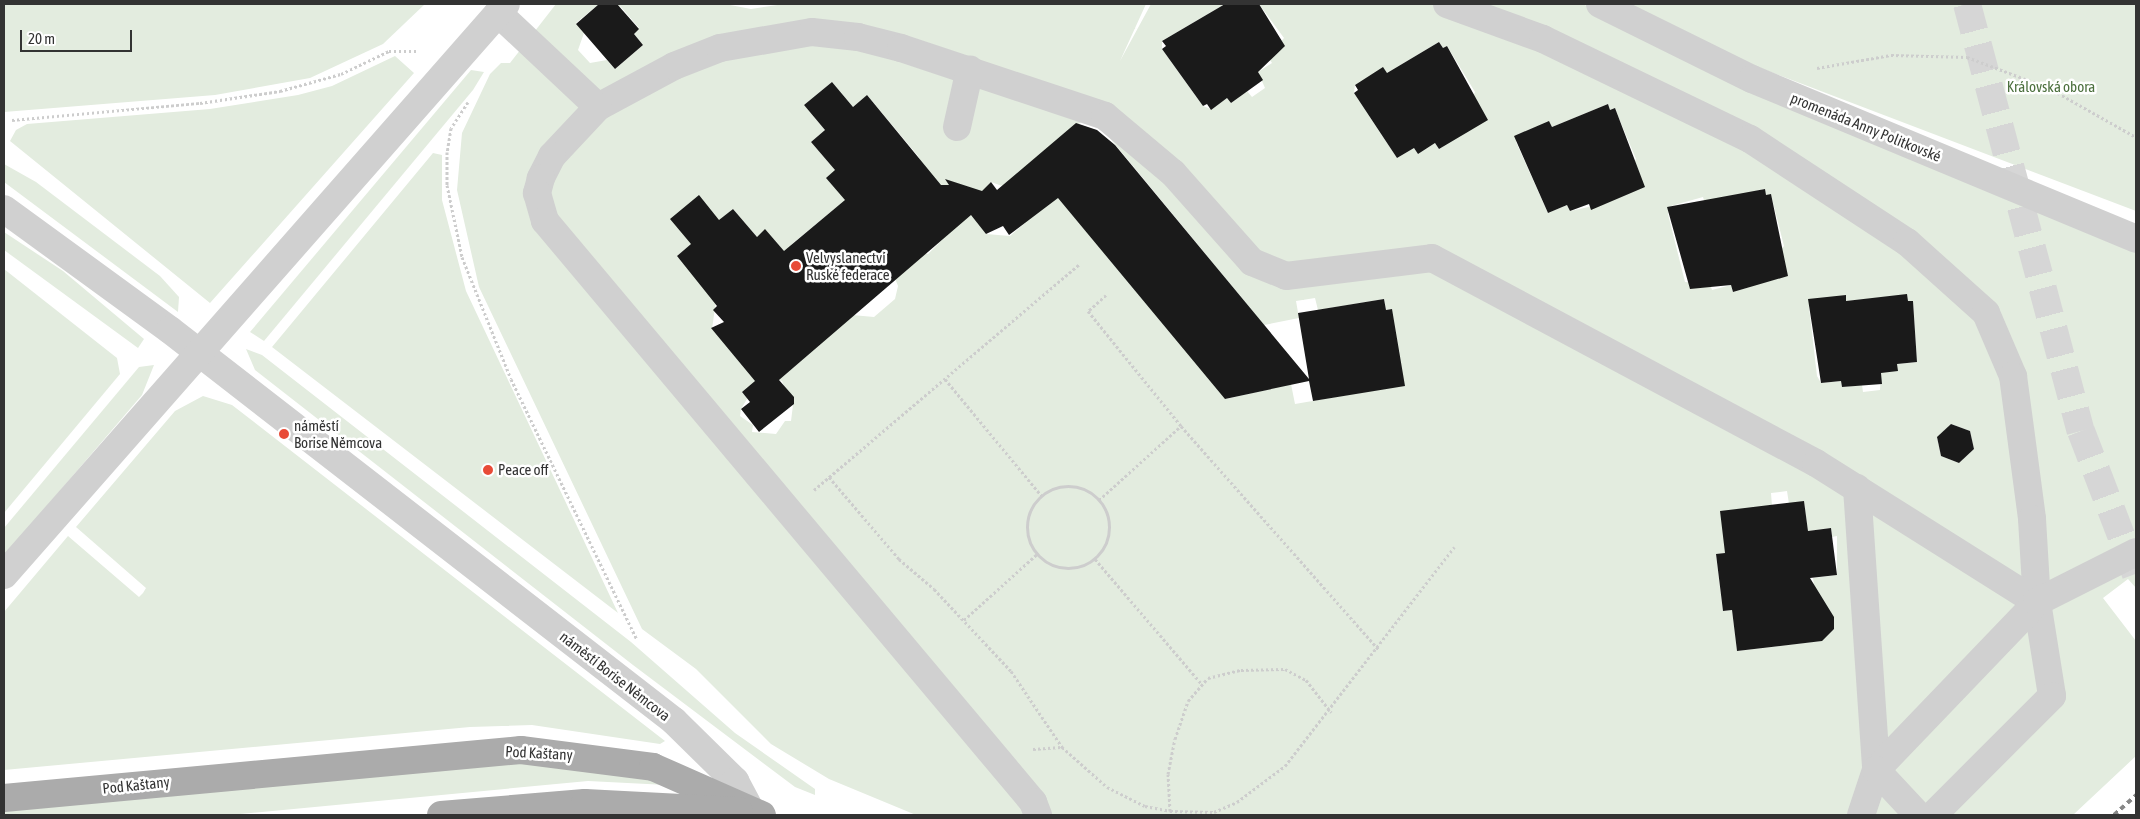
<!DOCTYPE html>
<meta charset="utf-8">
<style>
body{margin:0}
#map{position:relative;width:2140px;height:819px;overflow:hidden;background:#fff;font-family:"Asap Condensed",sans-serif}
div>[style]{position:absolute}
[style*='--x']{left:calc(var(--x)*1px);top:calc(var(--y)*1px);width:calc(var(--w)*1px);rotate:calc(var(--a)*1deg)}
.green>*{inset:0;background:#e3ecdf}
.building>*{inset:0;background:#1a1a1a}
.highway-tunnel>*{height:28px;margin-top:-14px;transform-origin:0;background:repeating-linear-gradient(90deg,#d6d6d6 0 28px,transparent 0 42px)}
.path>*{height:3px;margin-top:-1.5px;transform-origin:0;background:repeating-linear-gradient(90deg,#cdcdcd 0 2.5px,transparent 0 5px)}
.path>.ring{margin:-1.5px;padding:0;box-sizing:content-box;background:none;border:3px solid #cdcdcd;border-radius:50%}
.minor>*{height:28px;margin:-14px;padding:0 14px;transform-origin:14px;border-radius:14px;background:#d0d0d0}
.major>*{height:28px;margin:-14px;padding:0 14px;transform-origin:14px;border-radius:14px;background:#ababab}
.rail>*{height:4px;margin-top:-2px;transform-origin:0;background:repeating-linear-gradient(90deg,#888 0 5px,transparent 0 9px)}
.dots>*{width:14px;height:14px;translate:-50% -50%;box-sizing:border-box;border:2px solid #fff;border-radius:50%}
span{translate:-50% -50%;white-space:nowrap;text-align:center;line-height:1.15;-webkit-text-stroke:5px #fff;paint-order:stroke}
.park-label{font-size:15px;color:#4c703e}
.street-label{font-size:15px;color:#333}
.poi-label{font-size:15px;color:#333}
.left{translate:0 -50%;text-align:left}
.frame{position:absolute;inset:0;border:5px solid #333;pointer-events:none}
.scale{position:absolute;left:20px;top:30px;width:112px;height:22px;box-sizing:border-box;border:2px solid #333;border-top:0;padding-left:6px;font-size:15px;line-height:18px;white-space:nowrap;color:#333;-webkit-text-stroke:4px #fff;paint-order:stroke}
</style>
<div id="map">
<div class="green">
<i style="clip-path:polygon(4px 4px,425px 4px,383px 44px,310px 78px,215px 95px,4px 112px)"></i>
<i style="clip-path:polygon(evenodd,556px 4px,599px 4px,576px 23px,584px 33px,578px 50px,590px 63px,607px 60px,615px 69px,643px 45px,634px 34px,639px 28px,620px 6px,614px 11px,608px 4px,725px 4px,751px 9px,784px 4px,1146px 4px,1120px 61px,1151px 4px,1225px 4px,1162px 41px,1162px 49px,1203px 106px,1211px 109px,1227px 98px,1231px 103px,1247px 91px,1252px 97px,1265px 88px,1258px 72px,1272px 63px,1268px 57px,1284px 38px,1259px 4px,1583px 4px,1724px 76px,2136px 246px,2136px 588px,2128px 579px,2103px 598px,2136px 641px,2136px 756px,2073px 815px,916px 815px,829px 779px,771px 744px,696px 669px,642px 629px,479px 287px,457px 190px,462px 133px,490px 74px,501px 63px,510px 63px,556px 4px,1439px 42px,1443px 48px,1447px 46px,1475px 92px,1453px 140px,1439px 149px,1435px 143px,1418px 154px,1414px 148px,1397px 158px,1354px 93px,1355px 85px,1383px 68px,1387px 73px,1439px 42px,556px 4px,832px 82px,853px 107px,867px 95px,918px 156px,938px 198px,981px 194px,991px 182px,1005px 187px,1025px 223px,1010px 236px,986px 234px,972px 210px,928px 254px,922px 252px,894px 276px,898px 286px,895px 299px,874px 317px,852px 315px,794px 367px,773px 379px,782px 381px,788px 396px,794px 397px,791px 421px,785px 421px,776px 434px,752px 432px,753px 425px,740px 416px,741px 409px,759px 379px,712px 329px,716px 301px,677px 256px,733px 209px,757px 237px,765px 230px,787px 255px,792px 244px,837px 207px,848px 204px,835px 170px,811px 142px,825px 130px,804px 105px,832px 82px,556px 4px,1608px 104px,1610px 110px,1615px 109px,1636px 159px,1607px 203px,1570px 211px,1567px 205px,1548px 213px,1516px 142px,1518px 134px,1549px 122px,1552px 127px,1608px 104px,556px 4px,1085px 119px,1100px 126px,1264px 325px,1299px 318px,1296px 301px,1315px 298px,1318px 310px,1384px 299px,1386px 310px,1392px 309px,1391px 342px,1398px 341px,1391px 345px,1400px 352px,1394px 355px,1399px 384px,1405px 385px,1295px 404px,1291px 384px,1226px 399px,1071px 213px,1050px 182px,1029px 163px,1085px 119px,556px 4px,1764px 189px,1766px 195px,1771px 195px,1784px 246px,1750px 287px,1733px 292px,1731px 285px,1712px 290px,1710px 284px,1685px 282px,1668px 214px,1671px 206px,1703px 197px,1705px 204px,1764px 189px,556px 4px,1846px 295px,1846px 301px,1907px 295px,1908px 301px,1913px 301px,1917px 362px,1897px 364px,1881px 373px,1880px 390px,1863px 392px,1862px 385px,1842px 387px,1841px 381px,1821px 383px,1817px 376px,1809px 307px,1846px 295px,556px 4px,1951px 424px,1970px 431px,1974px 449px,1959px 463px,1941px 456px,1937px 438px,1951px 424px,556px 4px,1787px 491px,1789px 504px,1804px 502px,1808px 531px,1831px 528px,1832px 537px,1837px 536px,1837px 575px,1813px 578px,1817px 607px,1830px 611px,1834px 629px,1821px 641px,1737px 651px,1732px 610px,1723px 611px,1716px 555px,1725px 553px,1772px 506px,1771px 493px,1787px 491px)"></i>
<i style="clip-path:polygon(1628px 4px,2136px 4px,2136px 211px,1700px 45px)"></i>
<i style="clip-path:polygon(395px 56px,414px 73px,210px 303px,10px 141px,16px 130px,27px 124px,210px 109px,298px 95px,332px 86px)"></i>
<i style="clip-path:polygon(471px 70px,484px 72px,473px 90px,264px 341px,250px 332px)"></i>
<i style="clip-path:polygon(433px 153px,442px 155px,442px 200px,466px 291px,618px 613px,272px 347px)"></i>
<i style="clip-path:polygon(4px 164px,36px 182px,160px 276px,179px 297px,178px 312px,4px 182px)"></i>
<i style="clip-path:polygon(4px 232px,63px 271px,144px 339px,138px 348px,4px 250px)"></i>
<i style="clip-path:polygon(4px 269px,117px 358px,120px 374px,4px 513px)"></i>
<i style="clip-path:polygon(246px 349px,262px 355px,631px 642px,735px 733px,815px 789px,815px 795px,795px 787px,633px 665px,255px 370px)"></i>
<i style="clip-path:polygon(154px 365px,142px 395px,4px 556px,4px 528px,139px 367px)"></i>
<i style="clip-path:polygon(203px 396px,232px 405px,665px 741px,660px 744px,532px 725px,470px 727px,4px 770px,4px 612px,68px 536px,139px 597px,143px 593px,146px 588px,76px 527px,175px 411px)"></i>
<i style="clip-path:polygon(544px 763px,669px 779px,667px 785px,588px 781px,230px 815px,4px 815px,4px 809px,483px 764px)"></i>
</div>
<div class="building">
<i style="clip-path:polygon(599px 4px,617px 4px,639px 29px,634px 34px,643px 45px,615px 69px,576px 24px)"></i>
<i style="clip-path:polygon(1225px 4px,1259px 4px,1285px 46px,1258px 72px,1263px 80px,1231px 103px,1227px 98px,1211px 110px,1207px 104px,1203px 106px,1162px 49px,1166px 46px,1162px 41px)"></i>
<i style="clip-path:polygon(1439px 42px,1443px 48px,1447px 46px,1488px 120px,1439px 149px,1435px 143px,1418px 154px,1414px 148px,1397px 158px,1354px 93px,1358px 90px,1355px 85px,1383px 67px,1387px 73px)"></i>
<i style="clip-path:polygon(832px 82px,853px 107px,867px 95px,941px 185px,949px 185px,945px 179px,982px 191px,991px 182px,997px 190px,1076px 123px,1097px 130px,1115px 145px,1309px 379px,1298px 313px,1384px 299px,1386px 310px,1392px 309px,1405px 386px,1313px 401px,1309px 381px,1225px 399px,1058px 198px,1009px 235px,1003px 226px,986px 234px,971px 215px,779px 380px,794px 397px,794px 404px,759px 432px,741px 409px,750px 402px,742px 392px,755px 381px,711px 328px,724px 322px,713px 310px,717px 306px,677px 256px,691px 244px,670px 219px,699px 195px,719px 220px,733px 209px,757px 237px,765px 229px,784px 251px,845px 200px,826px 178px,835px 170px,811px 142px,825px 130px,804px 105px)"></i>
<i style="clip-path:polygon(1608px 104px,1610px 110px,1615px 108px,1645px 187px,1591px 210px,1589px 204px,1570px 211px,1567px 205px,1548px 213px,1514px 136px,1549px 121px,1552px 127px)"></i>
<i style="clip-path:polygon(1765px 189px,1766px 195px,1771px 194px,1788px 276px,1733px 292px,1731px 285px,1690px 289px,1667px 207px)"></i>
<i style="clip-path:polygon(1907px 294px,1908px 301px,1913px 301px,1917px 362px,1897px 364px,1898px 371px,1881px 373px,1882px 384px,1842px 387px,1841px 381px,1821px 383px,1808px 299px,1846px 295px,1846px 301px)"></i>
<i style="clip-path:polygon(1951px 424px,1970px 431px,1974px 449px,1959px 463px,1941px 456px,1937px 437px)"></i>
<i style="clip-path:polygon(1804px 501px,1808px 531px,1831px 528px,1837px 575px,1810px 578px,1834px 617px,1834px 629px,1822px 641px,1737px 651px,1732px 610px,1723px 611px,1716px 554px,1725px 553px,1720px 511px)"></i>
</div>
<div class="highway-tunnel">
<i style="--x:1967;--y:4;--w:442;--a:75.1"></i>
<i style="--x:2081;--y:431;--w:153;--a:69"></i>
</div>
<div class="path">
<i style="--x:1817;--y:68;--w:75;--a:-10"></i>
<i style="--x:1891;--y:55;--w:76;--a:1.5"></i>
<i style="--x:1967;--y:57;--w:88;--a:20.7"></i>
<i style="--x:2049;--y:88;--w:100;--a:29.4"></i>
<i style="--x:468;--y:102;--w:31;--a:123"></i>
<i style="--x:451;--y:128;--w:24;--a:99"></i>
<i style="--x:447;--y:152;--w:33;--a:90"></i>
<i style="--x:447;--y:185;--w:74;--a:78.2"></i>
<i style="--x:462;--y:257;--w:131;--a:68.1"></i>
<i style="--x:511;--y:379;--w:288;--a:64.2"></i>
<i style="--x:12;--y:120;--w:189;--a:-5.2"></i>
<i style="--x:200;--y:103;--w:81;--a:-8.5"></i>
<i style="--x:280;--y:91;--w:63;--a:-15.6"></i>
<i style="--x:341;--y:74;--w:53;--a:-25.6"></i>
<i style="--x:389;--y:51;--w:30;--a:0"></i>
<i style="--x:1106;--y:295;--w:24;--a:138"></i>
<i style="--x:1088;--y:311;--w:148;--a:51"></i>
<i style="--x:1181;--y:426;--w:298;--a:48.5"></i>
<i style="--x:945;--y:379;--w:151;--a:50.4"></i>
<i style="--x:829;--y:477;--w:108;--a:49.5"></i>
<i style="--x:899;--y:559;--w:46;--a:40.6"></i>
<i style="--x:934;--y:589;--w:112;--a:46.8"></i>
<i style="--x:1011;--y:671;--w:92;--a:56.1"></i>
<i style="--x:1062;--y:747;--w:60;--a:41.6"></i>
<i style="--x:1107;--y:787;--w:42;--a:26.6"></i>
<i style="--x:1145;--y:806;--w:25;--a:11"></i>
<i style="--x:1170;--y:811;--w:44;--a:1.3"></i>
<i style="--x:1214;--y:812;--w:25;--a:-23"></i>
<i style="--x:1237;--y:802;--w:60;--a:-36.9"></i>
<i style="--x:1285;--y:766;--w:277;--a:-52.3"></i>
<i class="ring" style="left:1027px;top:486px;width:79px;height:79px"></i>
<i style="--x:814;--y:490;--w:349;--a:-40.4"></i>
<i style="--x:1099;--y:500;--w:110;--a:-42.1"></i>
<i style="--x:1095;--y:559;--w:163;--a:49.5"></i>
<i style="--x:964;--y:620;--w:98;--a:-42.1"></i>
<i style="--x:1033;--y:749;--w:28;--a:-4"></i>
<i style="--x:1170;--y:811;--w:37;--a:-93"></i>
<i style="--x:1168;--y:774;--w:36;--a:-79"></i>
<i style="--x:1175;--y:739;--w:40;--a:-71.1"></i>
<i style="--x:1188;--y:701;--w:30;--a:-49"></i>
<i style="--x:1208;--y:678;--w:34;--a:-14"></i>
<i style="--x:1241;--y:670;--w:44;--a:-1.3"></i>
<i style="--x:1285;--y:669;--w:24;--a:28"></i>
<i style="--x:1306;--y:680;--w:41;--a:52"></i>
</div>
<div class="minor">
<i style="--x:1447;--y:4;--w:102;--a:20"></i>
<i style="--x:1543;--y:39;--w:230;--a:25.8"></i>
<i style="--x:1750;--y:139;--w:188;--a:33.3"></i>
<i style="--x:1907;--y:242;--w:106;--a:41.9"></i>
<i style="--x:1986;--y:313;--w:69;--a:66.8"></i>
<i style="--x:2013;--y:376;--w:144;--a:82.4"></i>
<i style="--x:2032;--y:519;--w:83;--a:86.6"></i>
<i style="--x:2037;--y:602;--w:95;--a:80.9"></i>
<i style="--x:2052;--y:696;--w:168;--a:135"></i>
<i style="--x:1600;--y:4;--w:169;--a:26.3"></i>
<i style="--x:1752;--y:79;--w:416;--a:22.6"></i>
<i style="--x:498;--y:13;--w:137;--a:43.2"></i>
<i style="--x:598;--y:107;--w:86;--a:-28.3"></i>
<i style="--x:674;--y:66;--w:49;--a:-21.4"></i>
<i style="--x:720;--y:48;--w:93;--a:-9.9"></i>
<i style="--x:812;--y:32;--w:46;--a:6.2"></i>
<i style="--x:858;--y:37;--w:44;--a:14.3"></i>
<i style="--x:901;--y:48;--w:215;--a:18.4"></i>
<i style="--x:1105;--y:116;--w:89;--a:40"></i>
<i style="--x:1173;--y:173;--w:119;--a:48.4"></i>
<i style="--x:1252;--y:262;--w:37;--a:22"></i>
<i style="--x:1286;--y:276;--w:147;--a:-7"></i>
<i style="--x:1432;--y:258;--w:435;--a:28.1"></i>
<i style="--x:1816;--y:463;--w:261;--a:32.2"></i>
<i style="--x:598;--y:107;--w:67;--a:133.2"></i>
<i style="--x:552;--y:156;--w:25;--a:117"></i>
<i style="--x:541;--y:178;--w:16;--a:105"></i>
<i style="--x:537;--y:193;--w:29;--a:74"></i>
<i style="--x:545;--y:221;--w:759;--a:49.97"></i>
<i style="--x:1033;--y:802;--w:14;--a:69"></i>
<i style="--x:957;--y:127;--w:59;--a:-77.4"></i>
<i style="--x:4;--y:209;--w:205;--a:36.1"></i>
<i style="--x:170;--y:330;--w:638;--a:37.8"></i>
<i style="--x:674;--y:721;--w:86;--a:44.5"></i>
<i style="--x:735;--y:781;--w:38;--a:62"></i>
<i style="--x:1857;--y:488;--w:283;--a:86.1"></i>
<i style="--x:1876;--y:770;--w:47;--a:108.4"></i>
<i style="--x:4;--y:575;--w:760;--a:-48.68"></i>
<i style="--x:1876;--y:770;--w:233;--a:-46.2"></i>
<i style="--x:2037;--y:602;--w:111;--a:-26.8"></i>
<i style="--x:1876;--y:770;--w:62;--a:47"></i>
</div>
<div class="major">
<i style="--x:4;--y:798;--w:519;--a:-5.3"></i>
<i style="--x:521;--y:750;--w:133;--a:7.3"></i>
<i style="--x:653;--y:767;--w:119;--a:23.8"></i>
<i style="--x:441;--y:815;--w:144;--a:-4.8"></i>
<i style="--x:585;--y:803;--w:154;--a:3"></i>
</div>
<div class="rail">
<i style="--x:2114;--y:815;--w:30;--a:-42"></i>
</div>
<div class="dots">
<i style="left:796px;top:266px;background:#e84b37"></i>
<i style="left:284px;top:434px;background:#e84b37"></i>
<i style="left:488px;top:470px;background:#e84b37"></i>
</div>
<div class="park-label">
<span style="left:2051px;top:87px">Královská obora</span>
</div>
<div class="street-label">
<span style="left:1866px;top:127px;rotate:22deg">promenáda Anny Politkovské</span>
<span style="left:615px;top:676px;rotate:38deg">náměstí Borise Němcova</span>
<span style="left:539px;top:753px;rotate:3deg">Pod Kaštany</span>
<span style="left:136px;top:785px;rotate:-6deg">Pod Kaštany</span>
</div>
<div class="poi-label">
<span class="left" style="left:806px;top:266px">Velvyslanectví<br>Ruské federace</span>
<span class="left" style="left:294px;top:434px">náměstí<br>Borise Němcova</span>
<span class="left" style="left:498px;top:470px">Peace off</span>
</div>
<div class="frame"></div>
<div class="scale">20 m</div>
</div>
